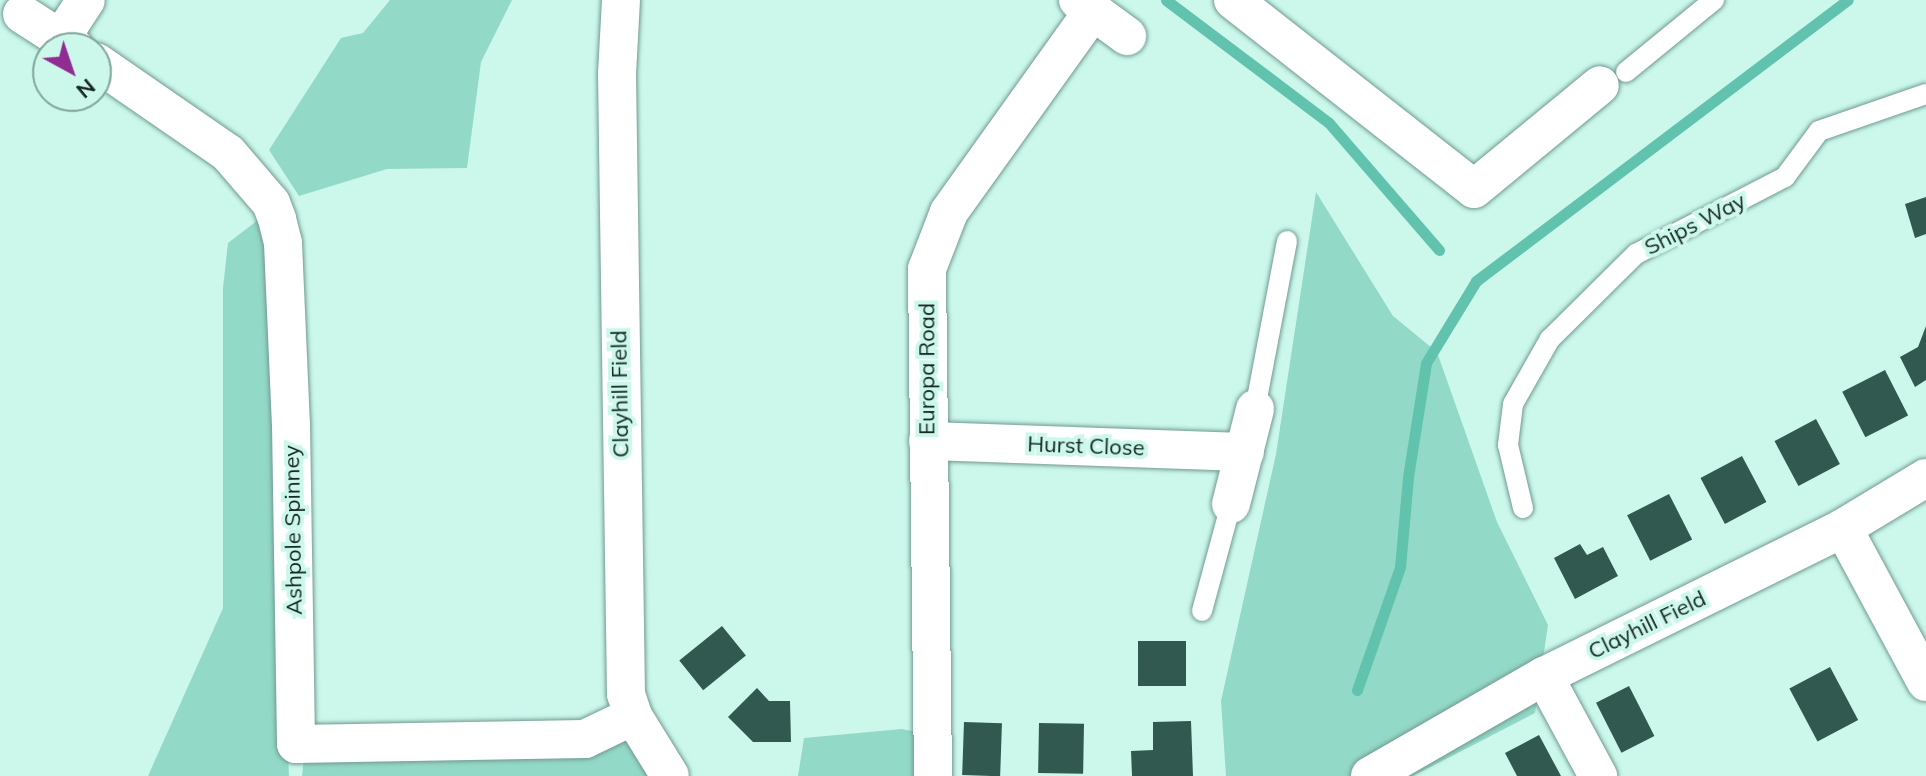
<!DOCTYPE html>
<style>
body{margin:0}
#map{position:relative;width:1926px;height:776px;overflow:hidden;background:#ccf8ec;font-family:Mulish,sans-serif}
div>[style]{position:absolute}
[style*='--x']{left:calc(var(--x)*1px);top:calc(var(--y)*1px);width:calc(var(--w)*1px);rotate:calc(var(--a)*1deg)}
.green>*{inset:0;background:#93d9c8}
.stream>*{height:11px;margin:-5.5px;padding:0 5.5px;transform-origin:5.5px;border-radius:5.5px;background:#61c3ae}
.building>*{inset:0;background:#325950;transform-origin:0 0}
.roads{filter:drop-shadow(0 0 2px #719a90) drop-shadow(0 0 2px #719a90)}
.lane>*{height:20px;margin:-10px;padding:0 10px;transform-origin:10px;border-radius:10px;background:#fff}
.street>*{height:38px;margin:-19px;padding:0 19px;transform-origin:19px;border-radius:19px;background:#fff}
span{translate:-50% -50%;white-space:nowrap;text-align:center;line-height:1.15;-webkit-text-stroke:8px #ccf8ec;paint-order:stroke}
.street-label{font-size:22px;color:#152521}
.north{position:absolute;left:32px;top:32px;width:80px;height:80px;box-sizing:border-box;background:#ccf8ec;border:2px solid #83a49b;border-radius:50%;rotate:140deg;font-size:22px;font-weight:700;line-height:32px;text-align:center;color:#152521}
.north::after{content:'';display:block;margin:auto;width:28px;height:36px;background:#912c92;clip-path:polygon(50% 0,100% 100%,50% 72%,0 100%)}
</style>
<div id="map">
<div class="green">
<i style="clip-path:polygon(390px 0,512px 0,481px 62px,467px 168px,387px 169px,299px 196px,269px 150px,341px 38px,363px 33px)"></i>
<i style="clip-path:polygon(1316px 192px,1393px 316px,1437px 352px,1497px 522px,1548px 625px,1535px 713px,1413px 776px,1226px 776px,1221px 701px,1276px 454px)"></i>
<i style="clip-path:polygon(267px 213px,289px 776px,148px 776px,223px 608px,223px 288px,228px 243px)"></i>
<i style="clip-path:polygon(633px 716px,670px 776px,302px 776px,305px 748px)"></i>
<i style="clip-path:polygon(902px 729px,926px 734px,929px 776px,798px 776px,804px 738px)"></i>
</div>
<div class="stream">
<i style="--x:1166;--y:0;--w:204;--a:37"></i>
<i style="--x:1329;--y:123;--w:168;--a:49.1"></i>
<i style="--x:1357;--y:690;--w:130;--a:-70.7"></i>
<i style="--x:1400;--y:567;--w:90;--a:-84.9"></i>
<i style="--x:1408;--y:477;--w:115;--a:-81"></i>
<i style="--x:1426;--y:363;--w:96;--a:-58.6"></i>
<i style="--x:1476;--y:281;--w:466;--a:-37.1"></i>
</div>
<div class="building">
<i style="clip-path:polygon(1926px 197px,1926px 234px,1915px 238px,1905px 204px)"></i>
<i style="clip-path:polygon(1926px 326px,1926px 380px,1915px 387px,1900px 357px,1918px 347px)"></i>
<i style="left:1885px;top:370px;width:51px;height:48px;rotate:63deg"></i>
<i style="left:1816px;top:419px;width:51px;height:47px;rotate:62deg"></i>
<i style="left:1742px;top:456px;width:52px;height:47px;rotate:62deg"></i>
<i style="left:1669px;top:494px;width:51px;height:47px;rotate:63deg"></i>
<i style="clip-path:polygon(1580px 544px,1587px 555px,1603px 547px,1618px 576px,1575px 599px,1554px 558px)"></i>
<i style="left:722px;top:626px;width:38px;height:55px;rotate:51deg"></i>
<i style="left:1138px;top:641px;width:48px;height:45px"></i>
<i style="left:1830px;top:667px;width:60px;height:46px;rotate:62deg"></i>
<i style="left:1629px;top:686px;width:56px;height:37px;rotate:63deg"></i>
<i style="clip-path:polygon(757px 688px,769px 701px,790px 701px,791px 742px,753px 742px,728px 717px)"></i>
<i style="clip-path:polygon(1191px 721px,1193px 776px,1132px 776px,1131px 751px,1153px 750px,1153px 722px)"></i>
<i style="left:964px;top:722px;width:38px;height:53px;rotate:2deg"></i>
<i style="left:1039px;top:723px;width:45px;height:50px;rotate:1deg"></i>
<i style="clip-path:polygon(1539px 735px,1561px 776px,1517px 776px,1505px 753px)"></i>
</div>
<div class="roads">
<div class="lane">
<i style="--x:1626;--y:72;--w:114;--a:-39.3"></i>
<i style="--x:1255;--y:409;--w:171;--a:-79.2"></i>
<i style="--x:1523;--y:508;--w:65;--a:-103.4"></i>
<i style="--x:1508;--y:445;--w:41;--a:-83"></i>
<i style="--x:1513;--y:404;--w:75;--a:-60.4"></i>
<i style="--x:1550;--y:339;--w:121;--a:-44.7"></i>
<i style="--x:1636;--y:254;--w:168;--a:-27.3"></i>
<i style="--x:1785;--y:177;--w:57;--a:-53.5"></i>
<i style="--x:1819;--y:131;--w:113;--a:-19.1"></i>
<i style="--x:1202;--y:611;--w:111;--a:-74.8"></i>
</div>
<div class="street">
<i style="--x:621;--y:0;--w:74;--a:93.1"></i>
<i style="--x:617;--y:74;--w:620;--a:89.17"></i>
<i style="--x:626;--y:694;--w:23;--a:72"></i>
<i style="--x:633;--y:716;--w:70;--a:58.3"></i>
<i style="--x:1078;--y:0;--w:61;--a:36.3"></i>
<i style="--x:1233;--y:0;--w:306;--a:38.1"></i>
<i style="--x:1474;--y:189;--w:163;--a:-39.5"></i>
<i style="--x:22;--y:14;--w:63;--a:32.7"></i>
<i style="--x:61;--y:38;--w:45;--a:-56.7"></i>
<i style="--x:96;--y:62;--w:160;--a:34.6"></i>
<i style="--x:228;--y:153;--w:66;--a:49.3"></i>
<i style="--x:271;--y:203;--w:17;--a:69"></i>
<i style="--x:277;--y:219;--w:25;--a:76"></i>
<i style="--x:283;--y:243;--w:181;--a:87.5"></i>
<i style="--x:291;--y:424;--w:320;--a:89.1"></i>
<i style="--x:296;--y:744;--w:289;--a:-1"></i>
<i style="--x:585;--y:739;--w:53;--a:-25.6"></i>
<i style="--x:928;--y:441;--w:317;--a:2"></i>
<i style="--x:1231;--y:504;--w:98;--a:-75.8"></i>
<i style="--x:1843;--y:528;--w:175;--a:61.7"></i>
<i style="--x:1544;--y:676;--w:114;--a:61.6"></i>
<i style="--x:933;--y:776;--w:507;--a:-90.68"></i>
<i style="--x:927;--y:269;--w:61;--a:-68.9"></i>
<i style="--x:949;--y:212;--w:247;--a:-54.4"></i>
<i style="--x:1370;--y:776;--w:201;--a:-29.9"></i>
<i style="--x:1544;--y:676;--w:334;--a:-26.3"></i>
<i style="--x:1843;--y:528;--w:97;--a:-31.1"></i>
</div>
</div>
<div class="street-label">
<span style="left:1695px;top:224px;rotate:-27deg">Ships Way</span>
<span style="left:927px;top:369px;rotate:-90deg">Europa Road</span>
<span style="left:620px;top:394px;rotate:-91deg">Clayhill Field</span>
<span style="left:1086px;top:446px;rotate:2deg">Hurst Close</span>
<span style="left:293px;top:530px;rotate:-91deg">Ashpole Spinney</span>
<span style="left:1647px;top:625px;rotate:-26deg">Clayhill Field</span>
</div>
<div class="north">N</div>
</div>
